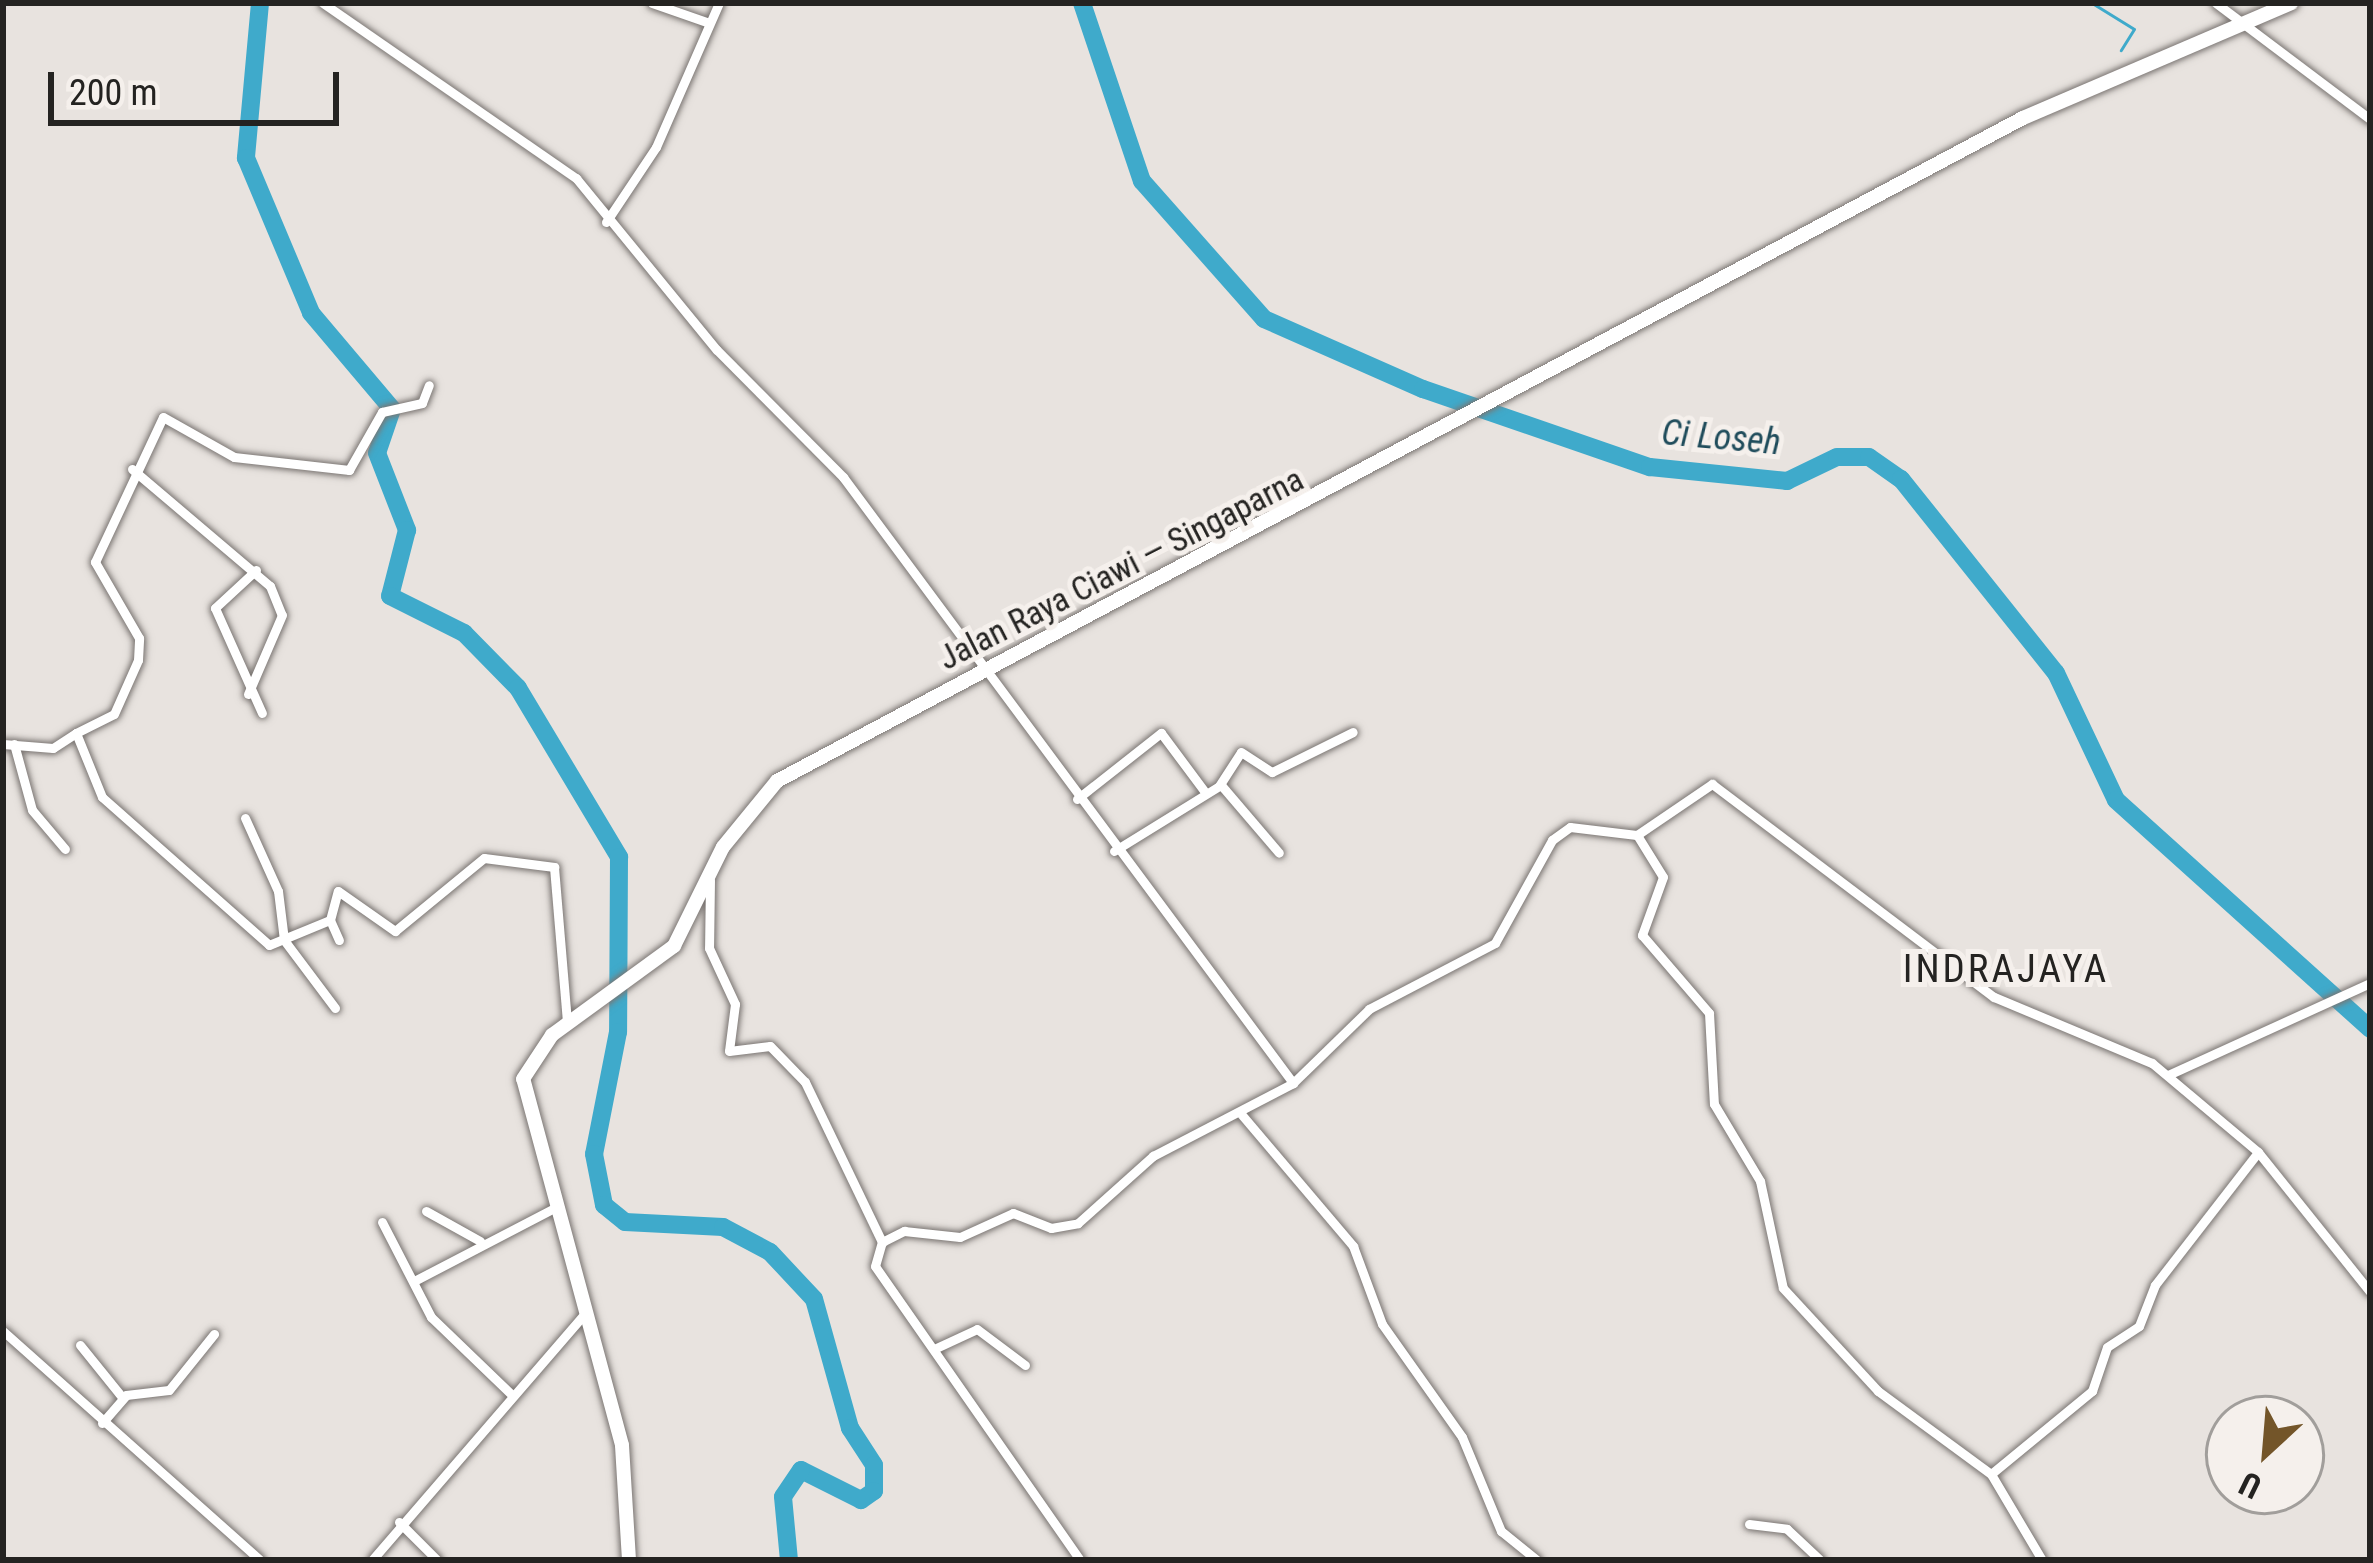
<!DOCTYPE html>
<meta charset="utf-8">
<style>
body{margin:0}
#map{position:relative;width:2373px;height:1563px;overflow:hidden;background:#e8e3df;font-family:"Roboto Condensed",sans-serif}
div>[style]{position:absolute}
[style*='--x']{left:calc(var(--x)*1px);top:calc(var(--y)*1px);width:calc(var(--w)*1px);rotate:calc(var(--a)*1deg)}
.stream>*{height:3px;margin:-1.5px;padding:0 1.5px;transform-origin:1.5px;border-radius:1.5px;background:#3faacb}
.river>*{height:18px;margin:-9px;padding:0 9px;transform-origin:9px;border-radius:9px;background:#3faacb}
.roads{filter:drop-shadow(0 0 3px #7a7572) drop-shadow(0 0 3px #7a7572)}
.street>*{height:9px;margin:-4.5px;padding:0 4.5px;transform-origin:4.5px;border-radius:4.5px;background:#fff}
.secondary>*{height:14px;margin:-7px;padding:0 7px;transform-origin:7px;border-radius:7px;background:#fff}
span{translate:-50% -50%;white-space:nowrap;text-align:center;line-height:1.15;-webkit-text-stroke:10px #f5f0ec;paint-order:stroke}
.street-label{font-size:33px;color:#242321}
.water-label{font-size:36px;color:#1f4c5b;font-style:italic}
.quarter-label{font-size:39px;color:#242321;letter-spacing:3px}
.frame{position:absolute;inset:0;border:6px solid #242321;pointer-events:none}
.north{position:absolute;left:2205px;top:1395px;width:120px;height:120px;box-sizing:border-box;background:#f5f0ec;border:3px solid #a19e9b;border-radius:50%;rotate:206deg;font-size:33px;font-weight:700;line-height:48px;text-align:center;color:#242321}
.north::after{content:'';display:block;margin:auto;width:42px;height:54px;background:#735529;clip-path:polygon(50% 0,100% 100%,50% 72%,0 100%)}
.scale{position:absolute;left:48px;top:72px;width:291px;height:54px;box-sizing:border-box;border:6px solid #242321;border-top:0;padding-left:15px;font-size:36px;line-height:42px;white-space:nowrap;color:#242321;-webkit-text-stroke:9px #f5f0ec;paint-order:stroke}
</style>
<div id="map">
<div class="stream">
<i style="--x:2092;--y:3;--w:49;--a:31.8"></i>
<i style="--x:2134;--y:29;--w:25;--a:122"></i>
</div>
<div class="river">
<i style="--x:260;--y:3;--w:156;--a:95.2"></i>
<i style="--x:246;--y:158;--w:168;--a:67.2"></i>
<i style="--x:311;--y:313;--w:126;--a:49.8"></i>
<i style="--x:392;--y:409;--w:46;--a:108.8"></i>
<i style="--x:377;--y:453;--w:83;--a:68.7"></i>
<i style="--x:407;--y:530;--w:68;--a:104.4"></i>
<i style="--x:390;--y:596;--w:83;--a:26.6"></i>
<i style="--x:464;--y:633;--w:77;--a:45.5"></i>
<i style="--x:518;--y:688;--w:197;--a:59.1"></i>
<i style="--x:619;--y:857;--w:175;--a:90.3"></i>
<i style="--x:618;--y:1032;--w:124;--a:101.1"></i>
<i style="--x:594;--y:1154;--w:52;--a:78.9"></i>
<i style="--x:604;--y:1205;--w:27;--a:39"></i>
<i style="--x:625;--y:1222;--w:98;--a:2.9"></i>
<i style="--x:723;--y:1227;--w:53;--a:28"></i>
<i style="--x:770;--y:1252;--w:64;--a:46.9"></i>
<i style="--x:814;--y:1299;--w:134;--a:74.4"></i>
<i style="--x:850;--y:1428;--w:44;--a:57"></i>
<i style="--x:874;--y:1465;--w:26;--a:90"></i>
<i style="--x:874;--y:1491;--w:16;--a:145"></i>
<i style="--x:861;--y:1500;--w:67;--a:-153.4"></i>
<i style="--x:801;--y:1470;--w:32;--a:124"></i>
<i style="--x:783;--y:1497;--w:63;--a:84.6"></i>
<i style="--x:1082;--y:3;--w:188;--a:71.4"></i>
<i style="--x:1142;--y:181;--w:184;--a:48.5"></i>
<i style="--x:1264;--y:319;--w:174;--a:23.8"></i>
<i style="--x:1423;--y:389;--w:240;--a:19"></i>
<i style="--x:1650;--y:467;--w:138;--a:5.8"></i>
<i style="--x:1787;--y:481;--w:55;--a:-25.6"></i>
<i style="--x:1837;--y:457;--w:32;--a:0"></i>
<i style="--x:1869;--y:457;--w:39;--a:35"></i>
<i style="--x:1901;--y:479;--w:248;--a:51.4"></i>
<i style="--x:2056;--y:673;--w:140;--a:64.7"></i>
<i style="--x:2116;--y:800;--w:342;--a:42"></i>
</div>
<div class="roads">
<div class="street">
<i style="--x:323;--y:3;--w:308;--a:34.7"></i>
<i style="--x:576;--y:178;--w:222;--a:50.7"></i>
<i style="--x:717;--y:350;--w:179;--a:45.2"></i>
<i style="--x:843;--y:477;--w:755;--a:53.4"></i>
<i style="--x:652;--y:3;--w:60;--a:19.3"></i>
<i style="--x:2216;--y:3;--w:193;--a:37"></i>
<i style="--x:606;--y:222;--w:90;--a:-56.3"></i>
<i style="--x:656;--y:147;--w:157;--a:-66.4"></i>
<i style="--x:132;--y:469;--w:181;--a:40.3"></i>
<i style="--x:270;--y:586;--w:31;--a:68"></i>
<i style="--x:282;--y:615;--w:86;--a:113.3"></i>
<i style="--x:256;--y:570;--w:56;--a:137.2"></i>
<i style="--x:215;--y:608;--w:115;--a:65.9"></i>
<i style="--x:76;--y:733;--w:42;--a:-26.6"></i>
<i style="--x:114;--y:714;--w:59;--a:-66"></i>
<i style="--x:138;--y:660;--w:22;--a:-87"></i>
<i style="--x:139;--y:638;--w:88;--a:-120.1"></i>
<i style="--x:95;--y:562;--w:160;--a:-64.9"></i>
<i style="--x:163;--y:417;--w:81;--a:29.4"></i>
<i style="--x:234;--y:457;--w:116;--a:6.4"></i>
<i style="--x:349;--y:470;--w:67;--a:-60.4"></i>
<i style="--x:382;--y:412;--w:41;--a:-12.7"></i>
<i style="--x:422;--y:403;--w:19;--a:-69"></i>
<i style="--x:3;--y:744;--w:50;--a:4.6"></i>
<i style="--x:53;--y:748;--w:27;--a:-33"></i>
<i style="--x:76;--y:733;--w:69;--a:67.9"></i>
<i style="--x:102;--y:797;--w:223;--a:41.5"></i>
<i style="--x:269;--y:945;--w:66;--a:-22.3"></i>
<i style="--x:330;--y:920;--w:30;--a:-75"></i>
<i style="--x:338;--y:891;--w:70;--a:35.1"></i>
<i style="--x:395;--y:931;--w:115;--a:-39.4"></i>
<i style="--x:484;--y:858;--w:71;--a:7.3"></i>
<i style="--x:554;--y:867;--w:156;--a:85.2"></i>
<i style="--x:14;--y:744;--w:68;--a:74.7"></i>
<i style="--x:32;--y:810;--w:51;--a:49.8"></i>
<i style="--x:1219;--y:786;--w:40;--a:-57.1"></i>
<i style="--x:1241;--y:752;--w:37;--a:33"></i>
<i style="--x:1272;--y:772;--w:90;--a:-26.3"></i>
<i style="--x:1077;--y:799;--w:107;--a:-38.2"></i>
<i style="--x:1161;--y:733;--w:74;--a:53.3"></i>
<i style="--x:245;--y:818;--w:80;--a:65.7"></i>
<i style="--x:278;--y:891;--w:49;--a:83"></i>
<i style="--x:284;--y:940;--w:85;--a:53.1"></i>
<i style="--x:1637;--y:835;--w:49;--a:58.2"></i>
<i style="--x:1663;--y:877;--w:62;--a:109.9"></i>
<i style="--x:1642;--y:935;--w:103;--a:49.3"></i>
<i style="--x:1709;--y:1013;--w:91;--a:86.9"></i>
<i style="--x:1714;--y:1104;--w:90;--a:59.1"></i>
<i style="--x:1760;--y:1181;--w:109;--a:77.9"></i>
<i style="--x:1783;--y:1288;--w:140;--a:47.3"></i>
<i style="--x:1878;--y:1391;--w:140;--a:36.3"></i>
<i style="--x:1114;--y:851;--w:126;--a:-31.7"></i>
<i style="--x:1221;--y:785;--w:89;--a:49.5"></i>
<i style="--x:710;--y:880;--w:68;--a:90.8"></i>
<i style="--x:709;--y:948;--w:62;--a:65.1"></i>
<i style="--x:735;--y:1004;--w:47;--a:97.3"></i>
<i style="--x:729;--y:1051;--w:41;--a:-7"></i>
<i style="--x:770;--y:1046;--w:50;--a:45.8"></i>
<i style="--x:805;--y:1082;--w:178;--a:64.3"></i>
<i style="--x:330;--y:920;--w:22;--a:66"></i>
<i style="--x:2168;--y:1075;--w:222;--a:-24.5"></i>
<i style="--x:1242;--y:1115;--w:172;--a:49.7"></i>
<i style="--x:1353;--y:1246;--w:83;--a:69.6"></i>
<i style="--x:1382;--y:1324;--w:138;--a:54.7"></i>
<i style="--x:1462;--y:1437;--w:102;--a:67.5"></i>
<i style="--x:1501;--y:1531;--w:46;--a:38.9"></i>
<i style="--x:426;--y:1211;--w:62;--a:29.1"></i>
<i style="--x:382;--y:1222;--w:107;--a:62.7"></i>
<i style="--x:431;--y:1317;--w:111;--a:43.9"></i>
<i style="--x:416;--y:1280;--w:160;--a:-27.5"></i>
<i style="--x:3;--y:1331;--w:344;--a:41.7"></i>
<i style="--x:80;--y:1345;--w:67;--a:51.1"></i>
<i style="--x:934;--y:1349;--w:47;--a:-24.9"></i>
<i style="--x:977;--y:1329;--w:60;--a:36.9"></i>
<i style="--x:102;--y:1423;--w:37;--a:-49"></i>
<i style="--x:126;--y:1395;--w:43;--a:-6.6"></i>
<i style="--x:169;--y:1390;--w:72;--a:-51.2"></i>
<i style="--x:399;--y:1522;--w:54;--a:45"></i>
<i style="--x:1749;--y:1524;--w:38;--a:7"></i>
<i style="--x:1787;--y:1529;--w:45;--a:43.2"></i>
<i style="--x:372;--y:1560;--w:329;--a:-49.2"></i>
<i style="--x:1080;--y:1560;--w:358;--a:-124.9"></i>
<i style="--x:875;--y:1266;--w:25;--a:-74"></i>
<i style="--x:882;--y:1242;--w:25;--a:-27"></i>
<i style="--x:904;--y:1231;--w:56;--a:6.1"></i>
<i style="--x:960;--y:1237;--w:58;--a:-24.4"></i>
<i style="--x:1013;--y:1213;--w:41;--a:21.5"></i>
<i style="--x:1051;--y:1228;--w:27;--a:-10"></i>
<i style="--x:1078;--y:1223;--w:101;--a:-41.8"></i>
<i style="--x:1153;--y:1156;--w:158;--a:-27.5"></i>
<i style="--x:1293;--y:1083;--w:106;--a:-44.2"></i>
<i style="--x:1369;--y:1009;--w:142;--a:-27.6"></i>
<i style="--x:1495;--y:943;--w:118;--a:-61"></i>
<i style="--x:1552;--y:840;--w:22;--a:-36"></i>
<i style="--x:1570;--y:827;--w:67;--a:6.8"></i>
<i style="--x:1637;--y:835;--w:91;--a:-34.2"></i>
<i style="--x:1712;--y:784;--w:353;--a:37.1"></i>
<i style="--x:1994;--y:997;--w:171;--a:22.7"></i>
<i style="--x:2152;--y:1063;--w:138;--a:40"></i>
<i style="--x:2258;--y:1152;--w:179;--a:51.3"></i>
<i style="--x:2042;--y:1560;--w:100;--a:-120.7"></i>
<i style="--x:1991;--y:1474;--w:131;--a:-39.4"></i>
<i style="--x:2092;--y:1391;--w:46;--a:-71.2"></i>
<i style="--x:2107;--y:1347;--w:38;--a:-33"></i>
<i style="--x:2139;--y:1326;--w:44;--a:-68.7"></i>
<i style="--x:2155;--y:1285;--w:168;--a:-52.2"></i>
</div>
<div class="secondary">
<i style="--x:629;--y:1560;--w:115;--a:-93.5"></i>
<i style="--x:622;--y:1445;--w:379;--a:-105.1"></i>
<i style="--x:523;--y:1079;--w:53;--a:-56.6"></i>
<i style="--x:552;--y:1035;--w:151;--a:-36.1"></i>
<i style="--x:674;--y:946;--w:110;--a:-63.7"></i>
<i style="--x:723;--y:847;--w:85;--a:-50.7"></i>
<i style="--x:777;--y:781;--w:1411;--a:-28.02"></i>
<i style="--x:2023;--y:118;--w:292;--a:-23.2"></i>
</div>
</div>
<div class="street-label">
<span style="left:1121px;top:569px;rotate:-27deg">Jalan Raya Ciawi — Singaparna</span>
</div>
<div class="water-label">
<span style="left:1721px;top:438px;rotate:5deg">Ci Loseh</span>
</div>
<div class="quarter-label">
<span style="left:2006px;top:969px">INDRAJAYA</span>
</div>
<div class="frame"></div>
<div class="north">U</div>
<div class="scale">200 m</div>
</div>
